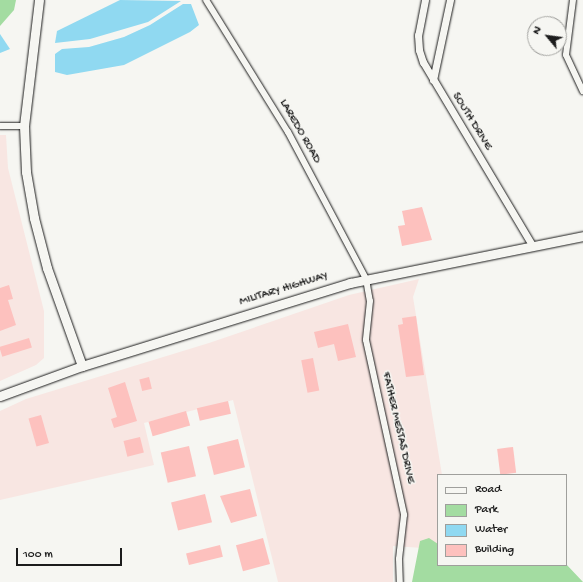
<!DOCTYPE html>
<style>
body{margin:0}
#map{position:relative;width:583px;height:582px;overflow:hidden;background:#f6f6f2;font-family:"Gochi Hand",sans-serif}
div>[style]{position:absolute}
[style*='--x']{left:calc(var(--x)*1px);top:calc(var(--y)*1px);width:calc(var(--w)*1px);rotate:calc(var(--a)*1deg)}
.built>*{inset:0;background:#f8e6e2}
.green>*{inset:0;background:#a3dca1}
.water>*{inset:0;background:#90d9f1}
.building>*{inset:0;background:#fdc1be;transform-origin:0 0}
.roads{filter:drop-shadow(0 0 1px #1c1c1c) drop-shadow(0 0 1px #1c1c1c)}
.minor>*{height:6px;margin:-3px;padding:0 3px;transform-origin:3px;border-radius:3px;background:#f6f6f2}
.tertiary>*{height:7px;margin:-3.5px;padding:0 3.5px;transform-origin:3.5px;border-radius:3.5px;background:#f6f6f2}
.primary>*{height:9px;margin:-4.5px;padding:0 4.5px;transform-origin:4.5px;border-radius:4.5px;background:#f6f6f2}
span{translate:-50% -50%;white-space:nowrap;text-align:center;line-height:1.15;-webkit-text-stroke:3px #f6f6f2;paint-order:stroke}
.street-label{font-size:12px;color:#1c1c1c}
.legend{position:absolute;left:437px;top:474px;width:130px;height:92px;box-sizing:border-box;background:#f6f6f2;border:1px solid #9f9f9c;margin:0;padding:5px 7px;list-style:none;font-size:12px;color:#1c1c1c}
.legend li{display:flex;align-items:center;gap:8px;height:20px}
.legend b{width:20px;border:1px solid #9f9f9c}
.north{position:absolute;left:527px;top:16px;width:40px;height:40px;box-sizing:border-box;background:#f6f6f2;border:1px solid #9f9f9c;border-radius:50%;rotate:299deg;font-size:11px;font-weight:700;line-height:16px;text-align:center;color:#1c1c1c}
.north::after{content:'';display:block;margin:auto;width:14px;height:18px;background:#1c1c1c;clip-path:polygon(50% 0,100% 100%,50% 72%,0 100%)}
.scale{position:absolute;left:16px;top:548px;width:106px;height:18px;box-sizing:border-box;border:2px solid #1c1c1c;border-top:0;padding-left:5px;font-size:12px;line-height:14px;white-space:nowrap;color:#1c1c1c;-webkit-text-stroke:3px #f6f6f2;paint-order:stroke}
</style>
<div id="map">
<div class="built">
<i style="clip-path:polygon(0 135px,6px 135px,8px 168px,44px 311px,44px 358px,36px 365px,0 381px)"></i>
<i style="clip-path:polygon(419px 279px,413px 297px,442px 475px,438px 475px,438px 549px,393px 546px,393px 582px,278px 582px,233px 400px,144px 423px,154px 465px,0 500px,0 411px,26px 399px,209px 343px,349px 295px)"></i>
</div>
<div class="green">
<i style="clip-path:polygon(0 0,16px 0,14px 10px,0 26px)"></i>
<i style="clip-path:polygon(429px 538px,438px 544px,438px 565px,566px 564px,583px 582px,412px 582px,420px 541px)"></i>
</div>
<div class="water">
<i style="clip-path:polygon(120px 0,181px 1px,148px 22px,90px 39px,55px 43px,57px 31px)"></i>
<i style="clip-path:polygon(183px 4px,191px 4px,199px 25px,190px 32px,124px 65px,67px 75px,55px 72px,55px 54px,62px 49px,89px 47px,124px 37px,150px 25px)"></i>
<i style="clip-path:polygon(0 34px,10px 49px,0 53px)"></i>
</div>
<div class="building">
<i style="clip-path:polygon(422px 207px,432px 240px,402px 246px,398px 226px,405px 225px,402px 211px)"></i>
<i style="clip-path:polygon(9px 285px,13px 299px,8px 300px,16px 325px,0 331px,0 288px)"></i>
<i style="clip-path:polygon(416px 316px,424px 375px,406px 377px,398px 325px,403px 324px,402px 318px)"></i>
<i style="clip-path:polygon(348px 324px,356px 357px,338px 361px,334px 344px,318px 348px,314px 332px)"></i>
<i style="left:29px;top:338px;width:10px;height:31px;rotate:73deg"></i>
<i style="left:313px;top:358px;width:33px;height:12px;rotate:79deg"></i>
<i style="left:149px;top:377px;width:12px;height:10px;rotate:76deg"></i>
<i style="clip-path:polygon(125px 382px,137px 421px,114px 428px,111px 419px,117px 417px,108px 388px)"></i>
<i style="left:228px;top:401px;width:13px;height:32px;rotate:77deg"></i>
<i style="left:186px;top:411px;width:15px;height:39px;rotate:74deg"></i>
<i style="left:41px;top:415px;width:29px;height:13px;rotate:74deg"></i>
<i style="left:140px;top:437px;width:16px;height:17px;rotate:76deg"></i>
<i style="left:238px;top:439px;width:29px;height:32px;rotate:76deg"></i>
<i style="left:189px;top:446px;width:31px;height:29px;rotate:77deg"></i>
<i style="left:513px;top:447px;width:26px;height:16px;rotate:83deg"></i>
<i style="clip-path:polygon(250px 489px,257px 516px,231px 523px,220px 496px)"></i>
<i style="left:205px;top:494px;width:29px;height:35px;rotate:76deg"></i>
<i style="left:263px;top:538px;width:27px;height:28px;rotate:75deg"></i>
<i style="left:220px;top:545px;width:12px;height:35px;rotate:76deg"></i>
</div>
<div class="roads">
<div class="minor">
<i style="--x:206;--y:0;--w:155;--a:58.2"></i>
<i style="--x:288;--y:132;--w:166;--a:62"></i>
<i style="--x:366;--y:279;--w:22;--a:80"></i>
<i style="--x:370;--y:301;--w:39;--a:96"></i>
<i style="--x:366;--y:340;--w:179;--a:77.7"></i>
<i style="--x:404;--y:515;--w:44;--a:96.5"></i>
<i style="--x:399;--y:559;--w:23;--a:88"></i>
<i style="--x:573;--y:0;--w:55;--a:97.3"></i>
<i style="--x:566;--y:55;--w:40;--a:65"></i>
<i style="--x:0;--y:126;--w:24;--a:0"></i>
</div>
<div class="tertiary">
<i style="--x:425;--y:0;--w:36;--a:101"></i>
<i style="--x:418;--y:35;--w:15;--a:86"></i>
<i style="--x:419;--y:50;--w:13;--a:72"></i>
<i style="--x:423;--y:62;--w:213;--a:59.2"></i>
<i style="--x:433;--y:80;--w:82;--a:-78"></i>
</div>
<div class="primary">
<i style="--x:39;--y:0;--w:127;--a:96.8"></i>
<i style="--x:24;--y:126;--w:46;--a:87.5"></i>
<i style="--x:26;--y:172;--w:47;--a:80.1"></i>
<i style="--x:34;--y:218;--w:52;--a:75.4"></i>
<i style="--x:47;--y:268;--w:104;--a:70.3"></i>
<i style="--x:0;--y:396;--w:87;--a:-20.1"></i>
<i style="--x:82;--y:366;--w:281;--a:-17.2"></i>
<i style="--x:350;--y:283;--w:238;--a:-11.4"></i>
</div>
</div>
<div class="street-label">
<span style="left:471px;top:122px;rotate:58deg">SOUTH DRIVE</span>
<span style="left:299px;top:132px;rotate:60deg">LAREDO ROAD</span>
<span style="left:284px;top:290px;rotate:-17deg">MILITARY HIGHWAY</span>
<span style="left:397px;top:428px;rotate:77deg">FATHER MESTAS DRIVE</span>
</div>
<ul class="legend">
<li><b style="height:5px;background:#f6f6f2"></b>Road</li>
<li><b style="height:11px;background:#a3dca1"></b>Park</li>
<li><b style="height:11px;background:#90d9f1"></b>Water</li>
<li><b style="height:11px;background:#fdc1be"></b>Building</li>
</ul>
<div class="north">N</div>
<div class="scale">100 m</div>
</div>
